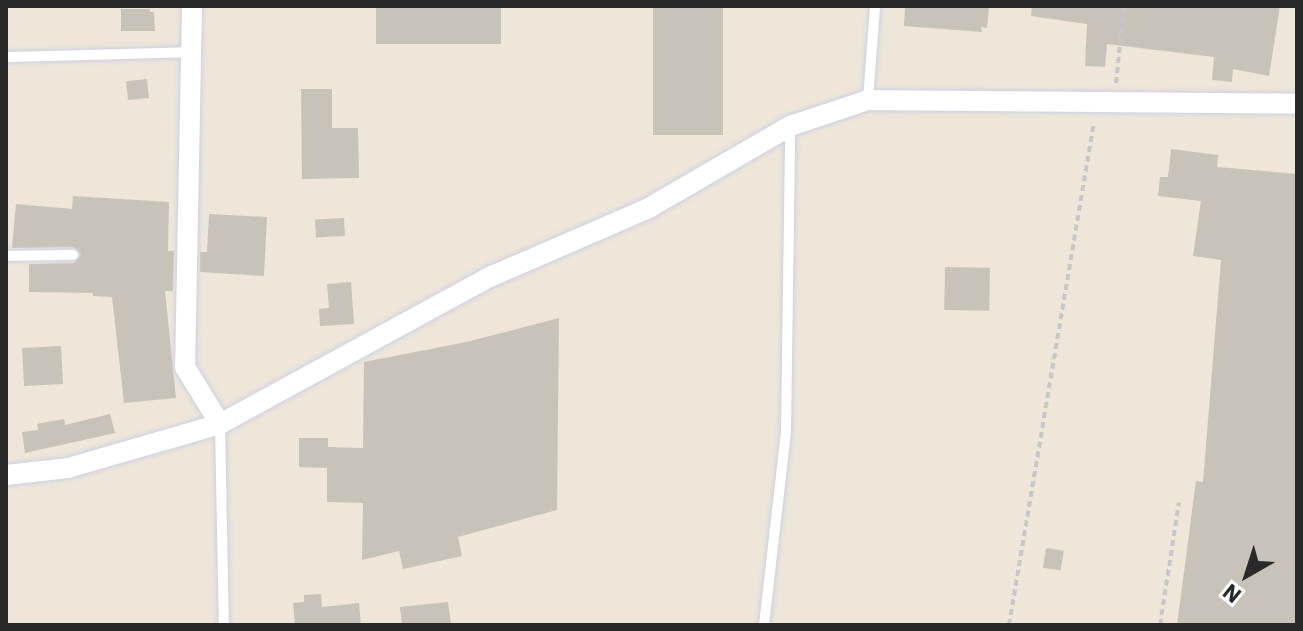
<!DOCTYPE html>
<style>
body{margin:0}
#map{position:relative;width:1303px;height:631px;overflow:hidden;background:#ede6d9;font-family:"IBM Plex Sans",sans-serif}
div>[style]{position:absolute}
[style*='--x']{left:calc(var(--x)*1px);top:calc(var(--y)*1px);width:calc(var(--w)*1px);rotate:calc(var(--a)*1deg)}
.building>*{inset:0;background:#c8c3b9;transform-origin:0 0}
.path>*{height:4px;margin-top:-2px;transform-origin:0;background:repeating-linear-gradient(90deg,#c7c7c7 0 6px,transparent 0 10px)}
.roads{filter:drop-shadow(0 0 2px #ced0e3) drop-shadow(0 0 2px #ced0e3)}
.lane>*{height:10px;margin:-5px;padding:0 5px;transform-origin:5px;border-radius:5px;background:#fff}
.street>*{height:20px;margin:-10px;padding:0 10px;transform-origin:10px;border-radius:10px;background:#fff}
span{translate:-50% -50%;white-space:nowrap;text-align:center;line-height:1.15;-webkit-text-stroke:6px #fff;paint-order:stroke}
.frame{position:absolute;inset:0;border:8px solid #292929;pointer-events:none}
.north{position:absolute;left:1207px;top:535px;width:80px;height:80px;-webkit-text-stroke:6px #fff;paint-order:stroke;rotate:219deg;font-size:22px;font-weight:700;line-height:32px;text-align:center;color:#292929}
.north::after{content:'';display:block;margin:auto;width:28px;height:36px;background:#292929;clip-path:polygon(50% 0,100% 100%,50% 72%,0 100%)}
</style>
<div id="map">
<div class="building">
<i style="left:376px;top:6px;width:125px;height:38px"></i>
<i style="left:653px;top:6px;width:70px;height:129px"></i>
<i style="clip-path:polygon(905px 6px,989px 6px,987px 28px,981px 27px,982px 32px,904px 26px)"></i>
<i style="clip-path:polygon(1032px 6px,1280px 6px,1269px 76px,1233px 69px,1232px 82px,1212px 80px,1214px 57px,1107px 44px,1105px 67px,1085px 66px,1087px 24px,1031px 16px)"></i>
<i style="clip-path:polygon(121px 9px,150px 9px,150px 12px,154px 12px,155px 31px,121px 31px)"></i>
<i style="left:147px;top:79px;width:19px;height:21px;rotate:84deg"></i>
<i style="clip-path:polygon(301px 89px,332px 89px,332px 128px,358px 128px,359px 178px,302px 179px)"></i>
<i style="clip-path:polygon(1171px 149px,1218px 155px,1217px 167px,1297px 174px,1297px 625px,1177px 625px,1196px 481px,1203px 482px,1221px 260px,1193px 256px,1201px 201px,1158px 196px,1160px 177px,1168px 177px)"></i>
<i style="clip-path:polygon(73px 196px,169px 202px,168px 251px,174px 251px,173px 291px,165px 291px,176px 398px,124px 403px,112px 297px,93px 296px,93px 293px,29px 292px,29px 264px,74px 263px,81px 254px,73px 247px,12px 248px,16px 204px,72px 209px)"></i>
<i style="clip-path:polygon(209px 214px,267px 217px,264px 276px,200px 272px,200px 252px,207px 252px)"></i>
<i style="left:344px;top:218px;width:18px;height:29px;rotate:87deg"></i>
<i style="left:945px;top:267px;width:45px;height:43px;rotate:1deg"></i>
<i style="clip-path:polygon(351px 282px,354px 324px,320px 326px,319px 309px,329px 308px,327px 284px)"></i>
<i style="clip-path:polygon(559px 318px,557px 510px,458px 537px,462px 556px,403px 569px,399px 551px,362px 560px,363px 503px,327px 502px,327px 468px,299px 467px,299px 438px,328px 438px,328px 447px,363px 448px,364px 362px,466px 342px)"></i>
<i style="left:61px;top:346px;width:38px;height:39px;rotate:87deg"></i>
<i style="clip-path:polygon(110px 414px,115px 433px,25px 453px,22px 432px,38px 430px,37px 424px,64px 419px,65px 425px)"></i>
<i style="left:1046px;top:548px;width:18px;height:20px;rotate:9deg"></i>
<i style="clip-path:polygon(321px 594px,322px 607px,359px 603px,361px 625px,295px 625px,293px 603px,304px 602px,304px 595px)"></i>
<i style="clip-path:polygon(448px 602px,451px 625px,402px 625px,400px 607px)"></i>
</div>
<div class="path">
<i style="--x:1116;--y:83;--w:77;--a:-84.1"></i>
<i style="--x:1009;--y:625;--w:510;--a:-80.41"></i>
<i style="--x:1160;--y:625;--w:124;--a:-81.2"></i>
</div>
<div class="roads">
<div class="lane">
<i style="--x:6;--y:57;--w:186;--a:-1.5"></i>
<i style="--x:868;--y:100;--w:94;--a:-85.7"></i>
<i style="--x:6;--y:256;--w:67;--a:-0.9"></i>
<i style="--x:220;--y:424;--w:201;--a:88.9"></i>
<i style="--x:764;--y:625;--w:195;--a:-83.5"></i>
<i style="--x:786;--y:431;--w:303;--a:-89.2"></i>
</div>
<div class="street">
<i style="--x:192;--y:6;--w:361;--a:91.1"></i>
<i style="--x:185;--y:367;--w:67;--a:58.4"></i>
<i style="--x:6;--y:475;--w:62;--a:-6.4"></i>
<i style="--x:68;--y:468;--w:158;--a:-16.1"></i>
<i style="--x:220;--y:424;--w:310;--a:-28.6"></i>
<i style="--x:492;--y:276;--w:169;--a:-23.4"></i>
<i style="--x:647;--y:209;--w:165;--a:-30.1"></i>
<i style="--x:790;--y:126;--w:82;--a:-18.4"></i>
<i style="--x:868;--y:100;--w:429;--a:0.5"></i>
</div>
</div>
<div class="frame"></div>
<div class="north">N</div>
</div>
